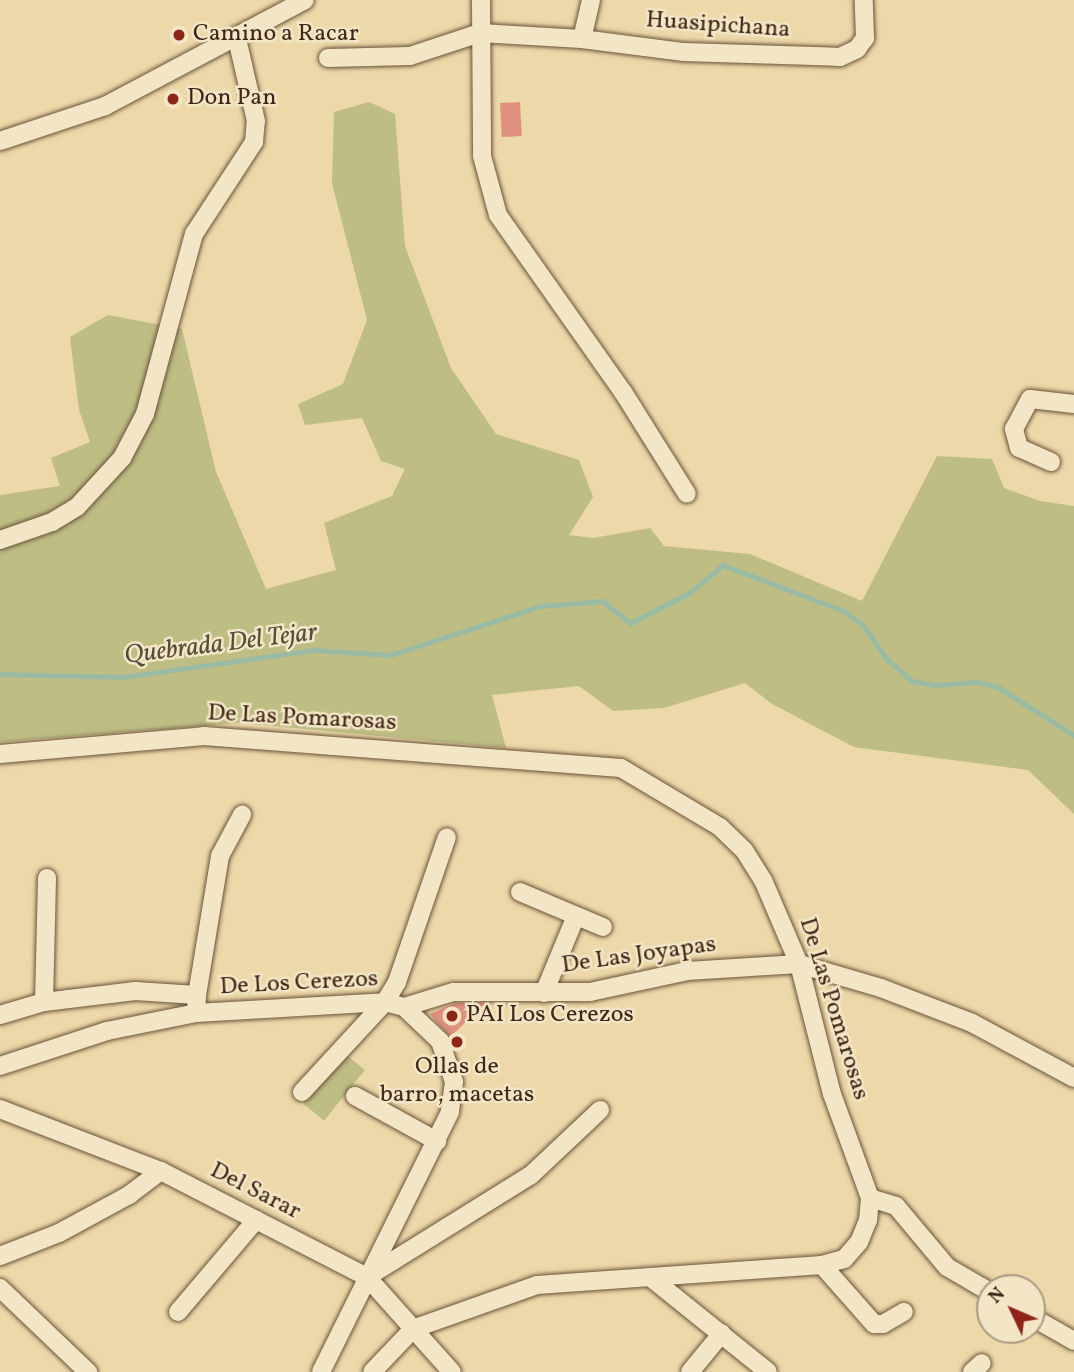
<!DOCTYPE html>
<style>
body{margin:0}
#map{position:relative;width:1074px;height:1372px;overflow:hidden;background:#ecd8a8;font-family:Vollkorn,serif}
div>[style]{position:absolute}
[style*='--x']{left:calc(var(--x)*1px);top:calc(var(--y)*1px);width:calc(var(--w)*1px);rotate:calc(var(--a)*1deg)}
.green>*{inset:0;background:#bdbd84;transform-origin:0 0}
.stream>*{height:4.5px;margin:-2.25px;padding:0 2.25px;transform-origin:2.25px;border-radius:2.25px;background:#9abba3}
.building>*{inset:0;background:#e0917e;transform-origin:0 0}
.roads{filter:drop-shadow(0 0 2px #6b533b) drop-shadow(0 0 2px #6b533b)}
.minor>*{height:18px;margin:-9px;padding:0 9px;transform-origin:9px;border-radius:9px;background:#f3e6c6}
.dots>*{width:19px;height:19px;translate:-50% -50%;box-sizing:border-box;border:4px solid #f3e6c6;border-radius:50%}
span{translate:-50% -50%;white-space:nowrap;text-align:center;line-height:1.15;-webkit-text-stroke:5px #f3e6c6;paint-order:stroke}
.street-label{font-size:24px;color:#402717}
.poi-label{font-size:24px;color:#402717}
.left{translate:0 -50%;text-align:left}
.water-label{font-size:26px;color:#564c3a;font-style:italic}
.north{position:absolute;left:976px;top:1274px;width:70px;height:70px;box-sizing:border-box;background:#f3e6c6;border:2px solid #ab9a80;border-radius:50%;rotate:314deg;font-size:19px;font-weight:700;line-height:28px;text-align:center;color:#402717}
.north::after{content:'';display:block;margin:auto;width:24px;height:32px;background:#8f2418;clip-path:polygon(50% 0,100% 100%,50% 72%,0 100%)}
</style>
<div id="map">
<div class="green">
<i style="clip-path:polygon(369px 102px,395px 114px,405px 246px,451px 368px,496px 434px,579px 460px,593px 497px,569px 535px,593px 538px,650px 528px,664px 546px,750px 554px,862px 601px,937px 456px,992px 459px,1004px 488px,1040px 501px,1074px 506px,1074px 814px,1028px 770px,854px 747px,772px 704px,745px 683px,664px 708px,613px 711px,579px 686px,492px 695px,506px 748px,240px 723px,0 742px,0 495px,60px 486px,51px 458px,90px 442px,79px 410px,70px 337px,108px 315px,182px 329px,216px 472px,266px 589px,336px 570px,324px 523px,392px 496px,405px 469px,381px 461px,362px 418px,305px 425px,298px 404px,343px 384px,367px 320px,332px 183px,334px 112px)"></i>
<i style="left:344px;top:1053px;width:27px;height:65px;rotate:39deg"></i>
</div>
<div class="stream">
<i style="--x:0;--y:674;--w:124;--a:1.4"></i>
<i style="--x:124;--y:677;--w:191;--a:-8.1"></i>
<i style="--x:313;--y:650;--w:78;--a:3.7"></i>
<i style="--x:391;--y:655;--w:158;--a:-18.1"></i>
<i style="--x:541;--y:606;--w:62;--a:-4.6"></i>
<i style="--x:603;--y:601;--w:35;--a:39"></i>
<i style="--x:630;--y:623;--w:68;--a:-26.9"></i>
<i style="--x:691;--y:592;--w:42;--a:-40.2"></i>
<i style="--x:723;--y:565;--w:129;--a:20.8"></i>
<i style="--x:844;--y:611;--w:25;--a:37"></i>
<i style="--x:864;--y:626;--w:39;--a:55"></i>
<i style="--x:886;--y:658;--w:35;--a:41"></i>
<i style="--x:912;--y:681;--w:22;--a:10"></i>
<i style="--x:934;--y:685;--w:43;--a:-4"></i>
<i style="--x:977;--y:682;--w:22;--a:13"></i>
<i style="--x:998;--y:687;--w:90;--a:32.3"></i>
</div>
<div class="building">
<i style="left:520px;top:102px;width:34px;height:20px;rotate:87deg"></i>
<i style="clip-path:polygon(455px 1003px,486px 1003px,450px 1037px,430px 1014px)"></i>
</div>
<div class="roads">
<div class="minor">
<i style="--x:481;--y:0;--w:156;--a:89.6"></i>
<i style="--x:482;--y:156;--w:61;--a:74.8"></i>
<i style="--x:498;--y:215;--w:217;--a:54.8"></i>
<i style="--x:623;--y:392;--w:120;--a:57.9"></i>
<i style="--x:582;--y:39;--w:40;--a:-77"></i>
<i style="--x:328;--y:58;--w:82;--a:-1.4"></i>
<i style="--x:410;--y:56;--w:74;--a:-18.2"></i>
<i style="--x:480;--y:33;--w:102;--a:3.4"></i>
<i style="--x:582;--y:39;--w:103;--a:7.3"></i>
<i style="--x:684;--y:52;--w:156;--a:1.8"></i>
<i style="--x:840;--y:57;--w:19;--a:-25"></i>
<i style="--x:857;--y:49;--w:14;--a:-54"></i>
<i style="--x:865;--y:38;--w:38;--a:-92"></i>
<i style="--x:0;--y:141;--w:111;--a:-18.4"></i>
<i style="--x:105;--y:106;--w:226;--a:-27.9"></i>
<i style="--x:1051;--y:462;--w:35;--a:-156"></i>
<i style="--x:1019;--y:448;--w:20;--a:-105"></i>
<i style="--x:1014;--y:429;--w:34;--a:-62"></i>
<i style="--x:1030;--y:399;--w:44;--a:6.5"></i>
<i style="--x:0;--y:540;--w:55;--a:-19.1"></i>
<i style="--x:52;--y:522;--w:29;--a:-31"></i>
<i style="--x:77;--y:507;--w:67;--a:-47.4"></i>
<i style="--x:122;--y:458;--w:50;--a:-62.4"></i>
<i style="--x:145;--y:414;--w:187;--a:-74.8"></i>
<i style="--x:194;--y:234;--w:110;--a:-56.9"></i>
<i style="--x:254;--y:142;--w:21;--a:-85"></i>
<i style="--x:256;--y:121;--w:84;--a:-103"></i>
<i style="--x:0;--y:754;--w:205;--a:-5"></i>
<i style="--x:204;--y:736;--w:418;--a:4.4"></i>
<i style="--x:621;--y:768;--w:115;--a:30.8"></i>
<i style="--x:720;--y:827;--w:33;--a:44"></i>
<i style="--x:744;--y:850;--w:36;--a:58"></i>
<i style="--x:763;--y:880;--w:91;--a:66.8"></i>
<i style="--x:799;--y:964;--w:134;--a:75.8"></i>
<i style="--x:832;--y:1094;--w:111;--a:69.9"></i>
<i style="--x:870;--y:1198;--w:22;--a:95"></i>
<i style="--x:868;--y:1220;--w:24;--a:112"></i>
<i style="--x:859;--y:1242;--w:23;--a:131"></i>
<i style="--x:844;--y:1259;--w:23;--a:165"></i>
<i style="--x:822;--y:1265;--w:286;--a:176"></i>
<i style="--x:537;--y:1285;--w:132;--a:160.5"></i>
<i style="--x:413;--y:1329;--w:59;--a:133.6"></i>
<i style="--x:520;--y:892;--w:90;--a:22.9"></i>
<i style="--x:544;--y:993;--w:81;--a:-67.5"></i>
<i style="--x:197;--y:995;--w:141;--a:-80.6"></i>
<i style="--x:220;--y:856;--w:47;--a:-61.8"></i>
<i style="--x:44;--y:1002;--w:124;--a:-88.6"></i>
<i style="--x:404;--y:1007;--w:51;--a:-17"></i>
<i style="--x:453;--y:992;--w:137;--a:0"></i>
<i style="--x:590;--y:992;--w:99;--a:-12.2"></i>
<i style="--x:687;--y:971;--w:112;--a:-3.6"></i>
<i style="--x:799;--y:964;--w:85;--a:16.3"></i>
<i style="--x:881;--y:988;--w:97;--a:21"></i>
<i style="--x:972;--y:1023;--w:116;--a:28.3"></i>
<i style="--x:0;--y:1015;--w:46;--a:-16.5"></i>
<i style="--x:44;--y:1002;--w:92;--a:-6.9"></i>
<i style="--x:135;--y:991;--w:62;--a:3.7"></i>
<i style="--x:197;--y:995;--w:18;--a:93"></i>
<i style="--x:0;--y:1066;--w:113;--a:-18.1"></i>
<i style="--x:107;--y:1031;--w:91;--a:-11.4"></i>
<i style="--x:196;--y:1013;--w:189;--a:-3.3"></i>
<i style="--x:385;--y:1002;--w:20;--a:15"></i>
<i style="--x:404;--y:1007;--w:50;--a:43.4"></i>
<i style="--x:440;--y:1041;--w:43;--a:71.1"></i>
<i style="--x:454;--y:1082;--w:30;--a:98"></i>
<i style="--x:450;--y:1112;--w:290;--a:116.4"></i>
<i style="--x:302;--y:1092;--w:122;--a:-47.3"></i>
<i style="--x:385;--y:1002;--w:23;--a:-59"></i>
<i style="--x:397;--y:982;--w:153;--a:-71"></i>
<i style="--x:355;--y:1096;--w:94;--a:28.8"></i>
<i style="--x:0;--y:1109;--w:173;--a:21.1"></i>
<i style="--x:161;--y:1171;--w:232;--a:27.2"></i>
<i style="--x:367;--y:1277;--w:127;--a:48.2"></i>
<i style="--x:870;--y:1198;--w:27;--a:17"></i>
<i style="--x:896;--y:1206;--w:80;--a:50.1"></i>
<i style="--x:947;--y:1267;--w:50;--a:30.2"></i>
<i style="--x:0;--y:1256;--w:63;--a:-21.3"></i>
<i style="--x:59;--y:1233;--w:80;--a:-28.5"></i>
<i style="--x:129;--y:1195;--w:40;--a:-37"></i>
<i style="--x:822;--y:1265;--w:79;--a:48.6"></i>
<i style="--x:874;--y:1324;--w:9;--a:0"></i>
<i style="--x:883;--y:1324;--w:24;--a:-30"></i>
<i style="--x:367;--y:1277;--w:193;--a:-31.9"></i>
<i style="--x:531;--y:1175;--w:95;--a:-43.3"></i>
<i style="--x:650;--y:1277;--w:151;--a:38.8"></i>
<i style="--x:0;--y:1288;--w:122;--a:43.7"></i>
<i style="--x:178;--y:1312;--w:121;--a:-49.7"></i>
<i style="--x:1032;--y:1317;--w:48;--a:29.7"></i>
<i style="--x:690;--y:1372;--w:50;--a:-50.6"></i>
<i style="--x:972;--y:1372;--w:13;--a:-42"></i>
</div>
</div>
<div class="dots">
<i style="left:179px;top:35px;background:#8f2418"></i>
<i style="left:173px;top:99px;background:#8f2418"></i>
<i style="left:452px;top:1016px;background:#8f2418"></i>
<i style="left:457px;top:1042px;background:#8f2418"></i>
</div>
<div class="street-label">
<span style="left:718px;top:26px;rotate:4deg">Huasipichana</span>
<span style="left:302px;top:719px;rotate:3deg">De Las Pomarosas</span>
<span style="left:639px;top:956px;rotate:-8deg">De Las Joyapas</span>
<span style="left:299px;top:984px;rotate:-3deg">De Los Cerezos</span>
<span style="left:833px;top:1009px;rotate:73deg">De Las Pomarosas</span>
<span style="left:255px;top:1192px;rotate:27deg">Del Sarar</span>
</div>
<div class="poi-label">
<span class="left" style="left:193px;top:35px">Camino a Racar</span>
<span class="left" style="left:187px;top:99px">Don Pan</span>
<span class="left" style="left:466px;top:1016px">PAI Los Cerezos</span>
<span style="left:457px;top:1082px">Ollas de<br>barro, macetas</span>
</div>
<div class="water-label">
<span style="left:221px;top:645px;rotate:-7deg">Quebrada Del Tejar</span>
</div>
<div class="north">N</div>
</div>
